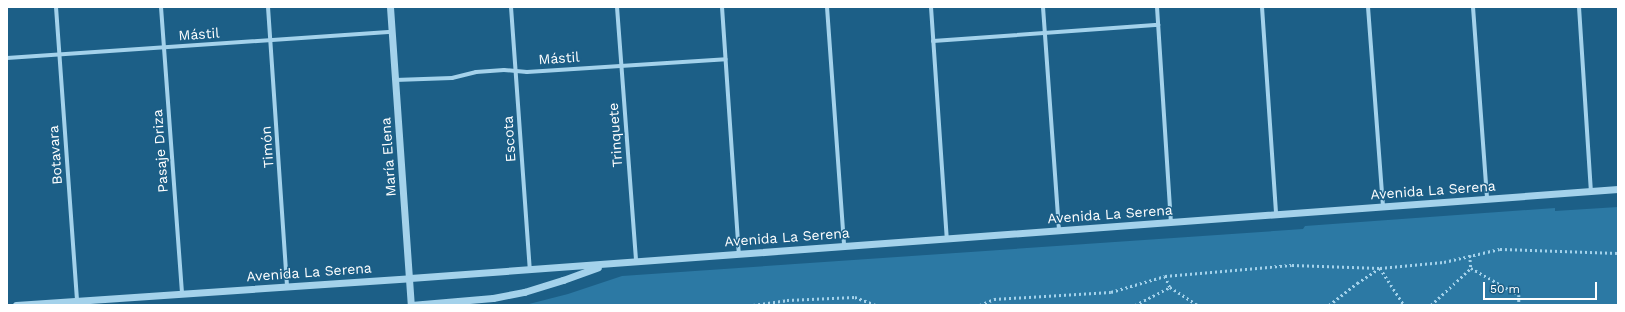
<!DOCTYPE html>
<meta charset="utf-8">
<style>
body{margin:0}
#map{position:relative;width:1625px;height:312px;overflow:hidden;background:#1c5f87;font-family:"Work Sans",sans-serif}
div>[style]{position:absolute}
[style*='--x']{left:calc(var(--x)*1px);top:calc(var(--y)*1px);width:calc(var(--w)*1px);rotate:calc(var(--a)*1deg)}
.green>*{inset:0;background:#2c79a4}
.path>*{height:2.5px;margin-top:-1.25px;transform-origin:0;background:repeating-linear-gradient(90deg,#a4d2eb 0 2px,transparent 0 5px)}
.minor>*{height:4px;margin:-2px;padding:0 2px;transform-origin:2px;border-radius:2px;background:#a4d2eb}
.tertiary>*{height:7px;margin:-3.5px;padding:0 3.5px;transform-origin:3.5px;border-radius:3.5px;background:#a4d2eb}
span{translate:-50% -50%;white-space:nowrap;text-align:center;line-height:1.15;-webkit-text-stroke:3px #1c5f87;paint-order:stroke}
.street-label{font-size:14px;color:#fff}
.frame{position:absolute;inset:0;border:8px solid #fff;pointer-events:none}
.scale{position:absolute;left:1483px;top:282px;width:114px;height:18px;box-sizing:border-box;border:2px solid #fff;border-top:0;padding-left:5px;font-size:12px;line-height:14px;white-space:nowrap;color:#fff;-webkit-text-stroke:3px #1c5f87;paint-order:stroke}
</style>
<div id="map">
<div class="green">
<i style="clip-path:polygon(1618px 207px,1618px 305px,525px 305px,568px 294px,622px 276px,1303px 229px,1305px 226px,1555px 208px,1555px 211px)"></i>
</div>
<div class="path">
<i style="--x:1470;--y:255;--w:13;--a:86"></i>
<i style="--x:1471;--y:268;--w:55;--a:29.4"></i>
<i style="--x:1519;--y:295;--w:10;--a:90"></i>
<i style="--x:1165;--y:276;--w:12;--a:66"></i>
<i style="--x:1170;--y:287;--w:33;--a:33"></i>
<i style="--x:753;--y:305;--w:34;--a:-8"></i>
<i style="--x:787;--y:300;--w:68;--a:-2.5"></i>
<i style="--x:855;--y:297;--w:22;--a:21"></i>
<i style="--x:980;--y:305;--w:15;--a:-23"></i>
<i style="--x:994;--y:299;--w:117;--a:-3.4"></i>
<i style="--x:1111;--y:292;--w:56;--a:-16.5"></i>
<i style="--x:1165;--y:276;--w:127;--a:-5"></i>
<i style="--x:1292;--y:265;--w:88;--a:2"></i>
<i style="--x:1380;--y:268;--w:64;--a:-5.4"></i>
<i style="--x:1444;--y:262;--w:57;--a:-13.1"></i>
<i style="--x:1500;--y:249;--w:118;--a:1.9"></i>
<i style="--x:1135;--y:305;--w:39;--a:-27"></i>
<i style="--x:1329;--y:305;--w:36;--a:-38"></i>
<i style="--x:1357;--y:283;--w:27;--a:-33"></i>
<i style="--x:1380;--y:268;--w:44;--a:57"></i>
<i style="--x:1431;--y:305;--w:54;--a:-42.8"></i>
</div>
<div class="minor">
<i style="--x:56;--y:7;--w:295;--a:85.9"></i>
<i style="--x:161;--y:7;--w:288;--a:85.8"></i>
<i style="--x:268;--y:7;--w:280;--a:86.1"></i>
<i style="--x:511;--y:7;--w:263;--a:85.9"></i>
<i style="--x:617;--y:7;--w:256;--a:85.7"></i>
<i style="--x:722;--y:7;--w:248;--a:86.1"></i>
<i style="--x:827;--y:7;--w:240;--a:85.9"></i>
<i style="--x:931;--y:7;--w:233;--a:86.1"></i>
<i style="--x:1043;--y:7;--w:224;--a:85.9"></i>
<i style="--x:1157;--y:7;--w:215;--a:86.3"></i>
<i style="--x:1262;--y:7;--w:207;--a:86.1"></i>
<i style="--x:1368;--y:7;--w:200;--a:85.7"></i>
<i style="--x:1473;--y:7;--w:193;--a:85.8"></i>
<i style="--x:1579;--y:7;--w:184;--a:86.3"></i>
<i style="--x:933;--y:41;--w:226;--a:-4.1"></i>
<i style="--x:7;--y:58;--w:386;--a:-3.9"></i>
<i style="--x:395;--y:80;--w:57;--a:-2"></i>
<i style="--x:452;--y:78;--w:25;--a:-14"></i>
<i style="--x:476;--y:72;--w:28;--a:-4"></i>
<i style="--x:504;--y:70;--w:23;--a:5"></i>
<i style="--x:527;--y:72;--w:199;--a:-3.7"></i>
</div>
<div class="tertiary">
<i style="--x:390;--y:7;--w:299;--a:86"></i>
<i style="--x:16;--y:305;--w:395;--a:-3.9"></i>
<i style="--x:410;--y:278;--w:1211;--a:-4.21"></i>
<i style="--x:411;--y:305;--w:82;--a:-4.9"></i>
<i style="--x:493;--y:298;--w:32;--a:-11"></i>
<i style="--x:524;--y:292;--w:41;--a:-17.1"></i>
<i style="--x:563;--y:280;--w:37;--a:-20"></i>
</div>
<div class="street-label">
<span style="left:199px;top:34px;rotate:-4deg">Mástil</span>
<span style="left:559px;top:58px;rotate:-4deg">Mástil</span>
<span style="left:615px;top:135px;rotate:-94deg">Trinquete</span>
<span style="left:509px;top:139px;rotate:-94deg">Escota</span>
<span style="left:267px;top:147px;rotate:-94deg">Timón</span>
<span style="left:160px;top:151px;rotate:-94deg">Pasaje Driza</span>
<span style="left:55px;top:155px;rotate:-94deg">Botavara</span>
<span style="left:388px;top:157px;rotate:-94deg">María Elena</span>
<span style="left:1433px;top:190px;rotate:-4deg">Avenida La Serena</span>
<span style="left:1110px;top:214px;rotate:-4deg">Avenida La Serena</span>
<span style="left:787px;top:237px;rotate:-4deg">Avenida La Serena</span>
<span style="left:309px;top:272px;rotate:-4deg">Avenida La Serena</span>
</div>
<div class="frame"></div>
<div class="scale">50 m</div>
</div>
